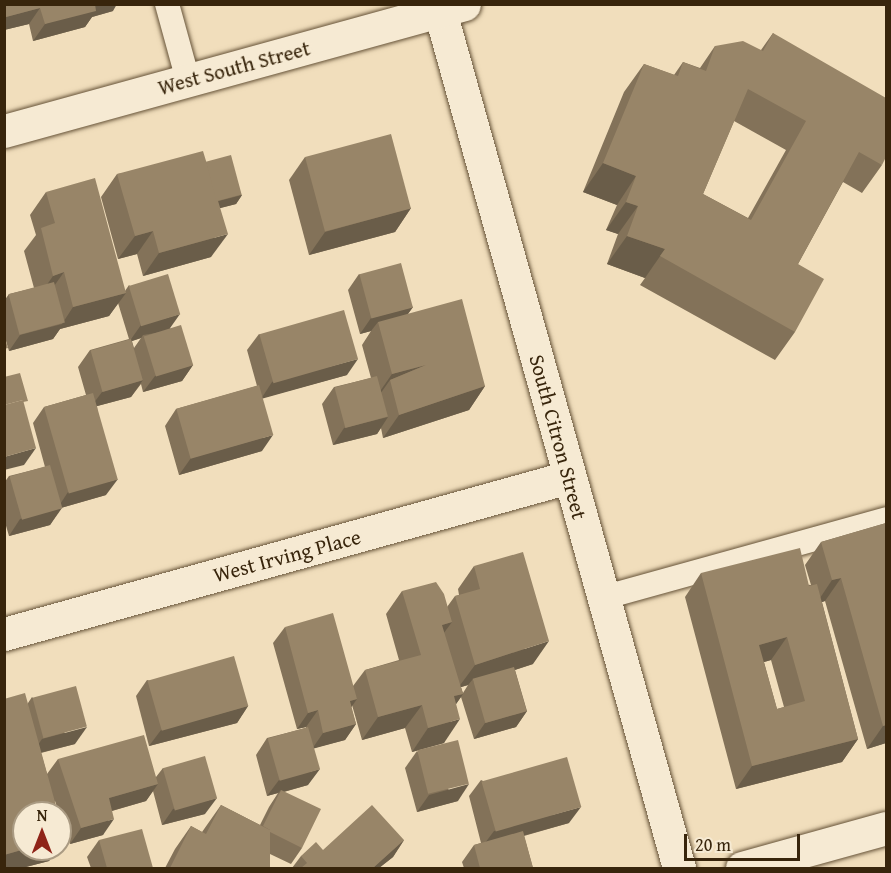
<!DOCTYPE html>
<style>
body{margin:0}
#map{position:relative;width:891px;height:873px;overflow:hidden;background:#f1debc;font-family:"Gentium Book Plus",serif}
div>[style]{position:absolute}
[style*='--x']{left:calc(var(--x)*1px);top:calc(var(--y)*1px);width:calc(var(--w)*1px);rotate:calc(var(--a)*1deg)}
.roads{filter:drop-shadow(0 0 2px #665338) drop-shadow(0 0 2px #665338)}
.service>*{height:24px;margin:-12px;padding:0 12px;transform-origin:12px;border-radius:12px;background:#f6ead3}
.minor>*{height:33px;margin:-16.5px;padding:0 16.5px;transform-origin:16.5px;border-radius:16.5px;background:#f6ead3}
.tertiary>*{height:33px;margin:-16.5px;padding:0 16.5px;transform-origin:16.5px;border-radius:16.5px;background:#f6ead3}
.wall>*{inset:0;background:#837259}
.shaded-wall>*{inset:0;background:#6a5d49}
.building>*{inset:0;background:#988568;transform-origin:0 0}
span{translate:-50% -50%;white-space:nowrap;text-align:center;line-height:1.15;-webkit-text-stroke:6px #f6ead3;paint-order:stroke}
.street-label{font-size:21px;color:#38250c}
.frame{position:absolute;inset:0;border:6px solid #38250c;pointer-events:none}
.north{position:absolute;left:12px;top:801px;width:60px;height:60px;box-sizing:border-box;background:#f6ead3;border:2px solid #aa9b83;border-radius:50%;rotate:0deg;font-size:16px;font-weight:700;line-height:24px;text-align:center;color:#38250c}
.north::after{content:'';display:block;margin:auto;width:21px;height:27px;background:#8f2418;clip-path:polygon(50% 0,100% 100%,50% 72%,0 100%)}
.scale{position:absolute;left:684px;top:834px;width:116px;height:27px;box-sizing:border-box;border:3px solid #38250c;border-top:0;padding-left:8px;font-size:18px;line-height:21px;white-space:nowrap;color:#38250c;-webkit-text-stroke:4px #f6ead3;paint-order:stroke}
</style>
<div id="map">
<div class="roads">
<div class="service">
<i style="--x:167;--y:4;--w:79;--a:74.6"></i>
<i style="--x:602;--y:598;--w:295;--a:-15.5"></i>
</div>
<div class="minor">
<i style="--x:4;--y:634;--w:586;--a:-15.53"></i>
<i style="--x:742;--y:868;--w:149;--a:-15.5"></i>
</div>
<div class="tertiary">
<i style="--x:438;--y:4;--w:897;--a:74.41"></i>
<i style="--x:4;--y:131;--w:477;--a:-15.4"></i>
</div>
</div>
<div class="wall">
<i style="clip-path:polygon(4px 4px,113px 11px,92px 17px,85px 27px,33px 41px,29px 24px,4px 30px)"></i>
<i style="clip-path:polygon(evenodd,773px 33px,882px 165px,862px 193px,843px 182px,798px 264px,795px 332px,775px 360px,640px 285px,645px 278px,607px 264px,618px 234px,606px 230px,617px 205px,583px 192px,624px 92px,644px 64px,674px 75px,683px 62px,700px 68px,715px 46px,761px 50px,773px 33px,734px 121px,786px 150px,748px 218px,703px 194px,734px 121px)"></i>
<i style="clip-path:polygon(305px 157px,411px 208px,395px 232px,309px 255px,289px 180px)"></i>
<i style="clip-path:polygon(206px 162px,242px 195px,236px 204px,220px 208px,211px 257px,143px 276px,137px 254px,118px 259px,101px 197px,117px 174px)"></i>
<i style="clip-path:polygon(evenodd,46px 192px,125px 291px,129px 285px,170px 328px,193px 365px,182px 381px,143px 392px,141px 384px,131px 397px,97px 406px,106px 495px,61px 508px,50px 525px,9px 536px,4px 519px,4px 483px,9px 476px,45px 467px,33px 423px,44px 407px,86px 395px,78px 367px,90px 350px,129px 339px,118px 303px,109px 316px,60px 329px,53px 339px,9px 351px,6px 341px,4px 353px,4px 301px,9px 294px,34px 288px,24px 251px,36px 235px,30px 215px,46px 192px,141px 338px,134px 348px,132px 341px,141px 338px)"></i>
<i style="clip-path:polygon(359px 274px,413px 307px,408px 314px,485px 386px,469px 410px,383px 438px,381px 428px,377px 434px,333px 445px,322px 404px,334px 387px,371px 378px,362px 345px,371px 331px,360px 334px,348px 290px)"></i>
<i style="clip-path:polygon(259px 334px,347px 375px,262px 398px,262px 451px,179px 475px,165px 426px,176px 409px,257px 386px,247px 350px)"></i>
<i style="clip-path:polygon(evenodd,886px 523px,886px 743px,867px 749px,825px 601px,822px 602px,858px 739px,842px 762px,736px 789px,685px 597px,701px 573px,811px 585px,805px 565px,821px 542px,886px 523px,771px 660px,784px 707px,777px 709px,764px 662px,771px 660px)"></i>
<i style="clip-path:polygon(evenodd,474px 566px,533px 664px,515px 670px,527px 711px,516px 727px,474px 739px,461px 697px,456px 704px,444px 743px,412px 752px,405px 728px,362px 740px,352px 705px,351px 707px,356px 724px,345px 740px,314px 748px,308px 785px,284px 792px,302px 848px,291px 864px,270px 854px,270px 868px,165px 868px,175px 849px,191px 826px,202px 832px,221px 805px,260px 825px,269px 807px,278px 793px,267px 796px,256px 755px,267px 738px,306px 728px,306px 727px,297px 729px,273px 643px,285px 627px,353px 686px,365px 670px,399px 660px,386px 614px,402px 591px,447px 607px,455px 596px,459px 595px,458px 589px,474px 566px,468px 685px,463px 693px,461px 687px,468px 685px)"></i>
<i style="clip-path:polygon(147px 680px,248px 706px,237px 723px,149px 746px,136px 696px)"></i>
<i style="clip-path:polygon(32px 697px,75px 744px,41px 753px,47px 774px,58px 759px,156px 777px,163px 768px,205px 814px,162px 825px,153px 791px,146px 801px,112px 811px,103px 835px,70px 844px,60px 816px,60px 813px,59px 813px,55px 801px,24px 849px,57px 849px,49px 861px,22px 868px,4px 868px,28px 703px)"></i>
<i style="clip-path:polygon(417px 751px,458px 801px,417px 812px,405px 768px)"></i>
<i style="clip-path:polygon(481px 780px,569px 823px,524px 836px,533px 868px,464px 868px,462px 862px,474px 845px,481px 843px,469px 796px)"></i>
<i style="clip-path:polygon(99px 840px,153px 868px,91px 868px,87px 857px)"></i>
<i style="clip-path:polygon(404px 840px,393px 857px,379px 868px,292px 868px,301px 856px,323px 850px)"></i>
</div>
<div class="shaded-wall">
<i style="clip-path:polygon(93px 4px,117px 4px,113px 11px,92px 17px,85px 27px,33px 41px,45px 24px)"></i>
<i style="clip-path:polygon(40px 8px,29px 24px,4px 30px,4px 19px,6px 17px)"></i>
<i style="clip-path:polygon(603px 163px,636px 176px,617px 205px,583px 192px)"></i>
<i style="clip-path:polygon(242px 195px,236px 204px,209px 211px,215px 202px)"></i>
<i style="clip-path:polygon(626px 202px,638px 206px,618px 234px,606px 230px)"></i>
<i style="clip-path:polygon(411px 208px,395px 232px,309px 255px,325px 232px)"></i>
<i style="clip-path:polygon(153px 231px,137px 254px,118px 259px,135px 236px)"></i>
<i style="clip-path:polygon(228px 234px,211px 257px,143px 276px,159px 253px)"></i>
<i style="clip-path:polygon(627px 236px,665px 249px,645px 278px,607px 264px)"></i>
<i style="clip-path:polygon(64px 272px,47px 296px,37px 299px,53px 276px)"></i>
<i style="clip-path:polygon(126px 293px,109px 316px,60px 329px,53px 339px,9px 351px,20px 335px,62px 324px,73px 307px)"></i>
<i style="clip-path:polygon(413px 307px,401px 323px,378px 322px,371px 331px,360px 334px,371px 318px)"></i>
<i style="clip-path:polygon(180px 314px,168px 331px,143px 335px,141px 338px,129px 342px,141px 325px)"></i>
<i style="clip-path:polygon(358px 359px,347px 375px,261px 399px,272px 382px)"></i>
<i style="clip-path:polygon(193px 365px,182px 381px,143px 392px,155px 376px)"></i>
<i style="clip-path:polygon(426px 365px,390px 380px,378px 397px,376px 397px,392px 374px)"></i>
<i style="clip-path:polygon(143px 380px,131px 397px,90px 408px,102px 392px)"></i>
<i style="clip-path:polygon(485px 386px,469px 410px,383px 438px,399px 415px)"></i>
<i style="clip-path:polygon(388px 417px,377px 434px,333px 445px,344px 428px)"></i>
<i style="clip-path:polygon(273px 435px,262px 451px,179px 475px,191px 458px)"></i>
<i style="clip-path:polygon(36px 448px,24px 465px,4px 470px,4px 457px)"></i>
<i style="clip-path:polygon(118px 479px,106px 495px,57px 509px,68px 492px)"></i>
<i style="clip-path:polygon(62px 508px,50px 525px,9px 536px,20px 519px)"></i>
<i style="clip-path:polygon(841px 578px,825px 601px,816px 604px,832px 580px)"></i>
<i style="clip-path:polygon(452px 622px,435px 645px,442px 625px)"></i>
<i style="clip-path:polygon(787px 637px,771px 660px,743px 668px,759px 645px)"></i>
<i style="clip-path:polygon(549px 641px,533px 664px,474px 683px,473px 679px,468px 685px,458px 688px,475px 665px)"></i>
<i style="clip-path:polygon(463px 694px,447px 717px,454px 696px)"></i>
<i style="clip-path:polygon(357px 699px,345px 716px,350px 701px)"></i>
<i style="clip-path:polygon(422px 705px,405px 728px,362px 740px,378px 717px)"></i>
<i style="clip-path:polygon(248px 706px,237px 723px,149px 746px,161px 730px)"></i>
<i style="clip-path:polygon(318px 710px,306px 727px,297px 729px,308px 713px)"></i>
<i style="clip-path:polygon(527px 711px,516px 727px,474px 739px,485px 723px)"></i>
<i style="clip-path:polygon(460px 719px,444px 743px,412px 752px,428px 728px)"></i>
<i style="clip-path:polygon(356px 724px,345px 740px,312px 749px,323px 733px)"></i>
<i style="clip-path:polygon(886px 725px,886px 743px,867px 749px,883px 726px)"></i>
<i style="clip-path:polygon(87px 727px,75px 744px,31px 755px,42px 739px)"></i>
<i style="clip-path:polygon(858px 739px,842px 762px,736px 789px,752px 766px)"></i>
<i style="clip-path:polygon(320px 769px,308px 785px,279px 793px,281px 790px,278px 793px,267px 796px,279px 780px)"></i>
<i style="clip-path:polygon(158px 784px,146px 801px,97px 815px,109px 798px)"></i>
<i style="clip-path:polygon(469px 784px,458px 801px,417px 812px,429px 795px)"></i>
<i style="clip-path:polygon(217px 798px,205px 814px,162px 825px,173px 809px)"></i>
<i style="clip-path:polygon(581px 807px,569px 823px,482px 847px,494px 831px)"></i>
<i style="clip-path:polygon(114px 819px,103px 835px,70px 844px,81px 828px)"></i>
<i style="clip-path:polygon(65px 838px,60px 845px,60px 839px)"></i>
<i style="clip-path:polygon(404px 840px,393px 857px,379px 868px,373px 868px)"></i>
<i style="clip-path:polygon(25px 849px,57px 849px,49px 861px,22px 868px,4px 868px,4px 855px)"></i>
</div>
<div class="building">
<i style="clip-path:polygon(4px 4px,95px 4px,96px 11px,45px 24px,40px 8px,6px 17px,4px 9px)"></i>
<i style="clip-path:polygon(evenodd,773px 33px,886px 98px,886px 157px,882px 165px,859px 152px,798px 264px,824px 279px,795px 332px,660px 256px,665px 249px,627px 236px,638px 206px,626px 202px,636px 176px,603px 163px,644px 64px,678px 76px,683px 62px,706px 71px,715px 46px,743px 41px,763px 51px,773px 33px,748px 89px,806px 121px,751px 220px,703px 194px,748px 89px)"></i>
<i style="left:391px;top:134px;width:77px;height:89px;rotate:75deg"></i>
<i style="clip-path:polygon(203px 151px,228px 234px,159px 253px,153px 231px,135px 236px,117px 174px)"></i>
<i style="left:231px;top:155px;width:41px;height:26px;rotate:75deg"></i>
<i style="clip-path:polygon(95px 178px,126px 293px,73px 307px,64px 272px,53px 276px,41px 228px,55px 223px,46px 192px)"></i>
<i style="left:401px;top:263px;width:46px;height:43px;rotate:75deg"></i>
<i style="left:168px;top:274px;width:42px;height:41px;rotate:73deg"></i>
<i style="left:54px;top:282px;width:42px;height:47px;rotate:75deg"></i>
<i style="clip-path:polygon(462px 299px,485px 386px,399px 415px,390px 380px,426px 365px,392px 374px,378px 322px)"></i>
<i style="left:344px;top:310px;width:51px;height:88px;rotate:74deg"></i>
<i style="left:181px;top:325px;width:42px;height:39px;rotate:73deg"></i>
<i style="clip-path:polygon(4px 335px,8px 348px,4px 349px)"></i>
<i style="left:131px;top:339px;width:43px;height:42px;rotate:74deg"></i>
<i style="clip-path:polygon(20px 373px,28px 401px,23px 402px,23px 400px,4px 405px,4px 377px)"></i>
<i style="left:377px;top:376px;width:42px;height:44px;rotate:75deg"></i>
<i style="left:259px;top:385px;width:52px;height:86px;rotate:74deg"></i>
<i style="left:93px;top:393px;width:90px;height:51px;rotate:74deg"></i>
<i style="clip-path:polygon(23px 400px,36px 448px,4px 457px,4px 405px)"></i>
<i style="left:50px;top:465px;width:45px;height:42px;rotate:74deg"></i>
<i style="clip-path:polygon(886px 523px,886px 725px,883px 726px,841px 578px,832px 580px,821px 542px)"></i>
<i style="clip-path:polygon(evenodd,800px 548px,809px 586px,817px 584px,858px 739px,752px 766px,701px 573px,800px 548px,787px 637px,805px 701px,777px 709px,759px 645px,787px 637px)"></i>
<i style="clip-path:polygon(523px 552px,549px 641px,475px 665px,455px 596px,480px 589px,474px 566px)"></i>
<i style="clip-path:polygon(436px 582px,444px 594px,452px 622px,442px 625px,463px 694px,454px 696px,460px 719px,428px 728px,422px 705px,378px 717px,365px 670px,421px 655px,402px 591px)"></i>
<i style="clip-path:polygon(333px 613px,357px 699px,350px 701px,356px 724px,323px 733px,318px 710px,308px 713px,285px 627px)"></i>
<i style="left:234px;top:656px;width:52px;height:90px;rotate:74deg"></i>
<i style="left:514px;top:667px;width:46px;height:43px;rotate:74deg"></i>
<i style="left:76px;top:686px;width:42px;height:45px;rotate:75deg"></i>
<i style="clip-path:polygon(25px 693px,58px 813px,24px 813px,24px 849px,25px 849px,4px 855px,4px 699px)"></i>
<i style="left:308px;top:727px;width:44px;height:42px;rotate:74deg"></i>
<i style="clip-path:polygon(144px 735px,158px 784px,109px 798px,114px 819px,81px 828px,58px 759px)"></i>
<i style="left:458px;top:740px;width:45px;height:42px;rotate:76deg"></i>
<i style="left:205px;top:756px;width:44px;height:44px;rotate:74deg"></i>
<i style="left:567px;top:757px;width:52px;height:89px;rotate:74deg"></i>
<i style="clip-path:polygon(281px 790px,321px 809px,302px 848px,270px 832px,270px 830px,263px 826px)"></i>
<i style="clip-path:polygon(221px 805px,270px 830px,270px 868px,170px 868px,191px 826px,206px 834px)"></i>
<i style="clip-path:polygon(372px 805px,404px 840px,373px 868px,301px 868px,307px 863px,301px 856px,316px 842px,323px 850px)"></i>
<i style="clip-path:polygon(60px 819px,65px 838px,60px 839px)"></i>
<i style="clip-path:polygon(142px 829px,153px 868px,107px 868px,99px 840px)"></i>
<i style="clip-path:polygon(523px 831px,533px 868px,480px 868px,474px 845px)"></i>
</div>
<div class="street-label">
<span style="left:234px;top:68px;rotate:-15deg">West South Street</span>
<span style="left:558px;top:437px;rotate:75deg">South Citron Street</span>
<span style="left:287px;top:556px;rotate:-15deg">West Irving Place</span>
</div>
<div class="frame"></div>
<div class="north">N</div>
<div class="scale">20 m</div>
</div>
